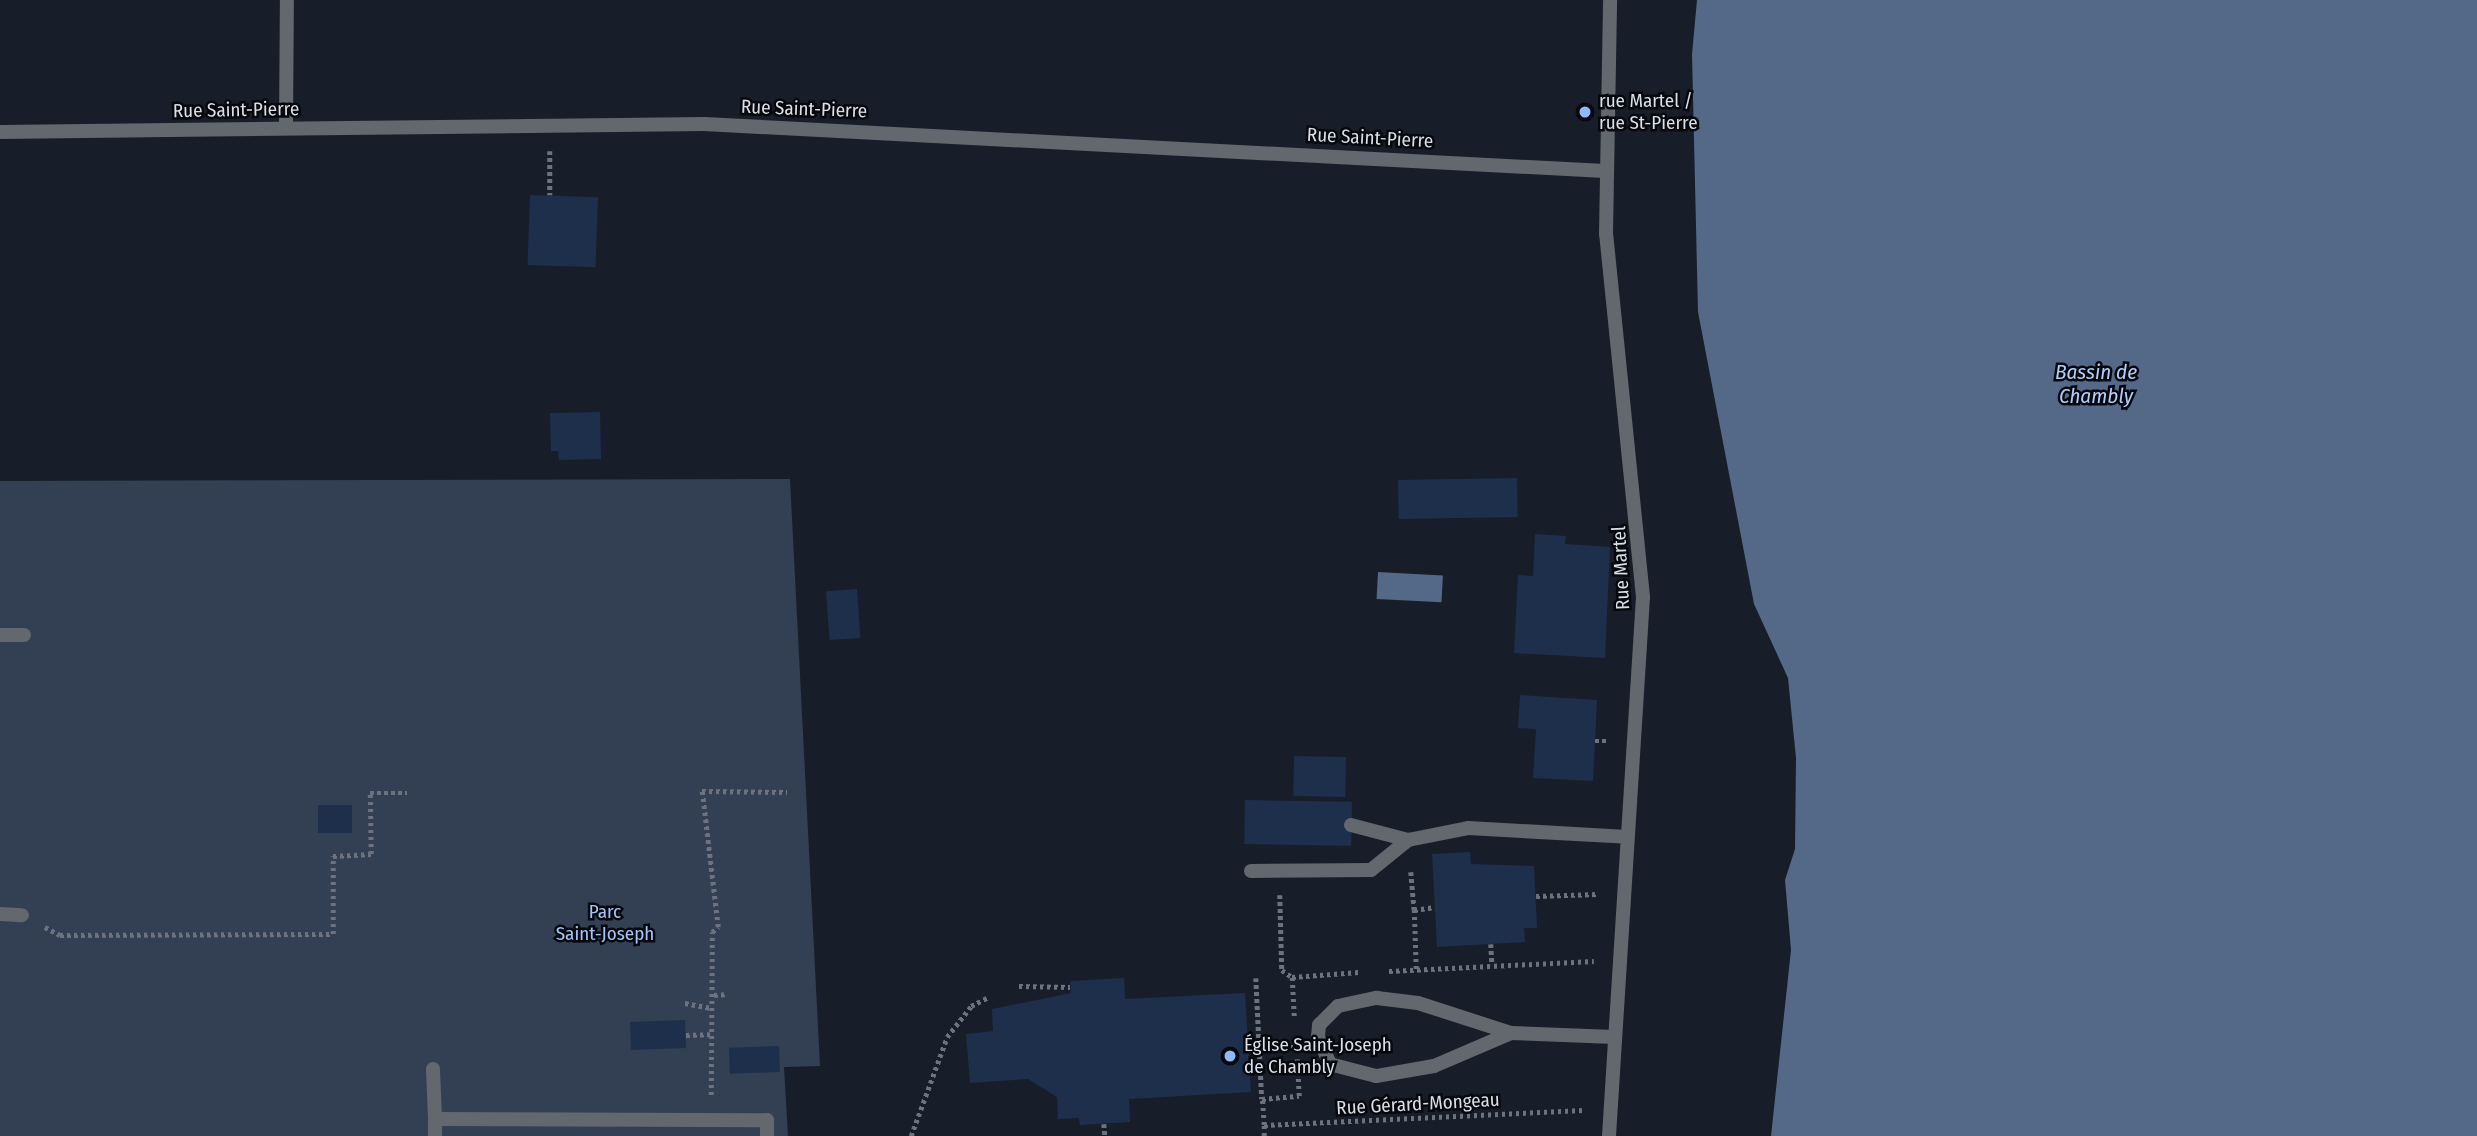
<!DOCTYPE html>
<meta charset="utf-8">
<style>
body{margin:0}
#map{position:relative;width:2477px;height:1136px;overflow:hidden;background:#171e2a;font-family:"Fira Sans Condensed",sans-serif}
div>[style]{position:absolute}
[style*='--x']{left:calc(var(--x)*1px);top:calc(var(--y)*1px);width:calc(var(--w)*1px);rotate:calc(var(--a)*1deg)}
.green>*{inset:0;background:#333f53}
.water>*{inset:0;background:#546887;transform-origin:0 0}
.building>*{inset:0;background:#1e2f4b;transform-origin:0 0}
.path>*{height:4.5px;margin-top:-2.25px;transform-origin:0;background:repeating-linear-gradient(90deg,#6d737e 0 3.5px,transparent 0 7px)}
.service>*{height:14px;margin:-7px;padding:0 7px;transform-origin:7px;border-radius:7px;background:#63676e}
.minor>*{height:14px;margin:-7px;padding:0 7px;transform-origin:7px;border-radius:7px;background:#63676e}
.dots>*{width:19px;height:19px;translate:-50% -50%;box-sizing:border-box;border:4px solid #06080d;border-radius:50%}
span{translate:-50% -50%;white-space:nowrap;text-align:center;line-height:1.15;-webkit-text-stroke:5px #06080d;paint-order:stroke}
.poi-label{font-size:19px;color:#d9dee7}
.left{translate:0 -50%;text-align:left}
.street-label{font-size:19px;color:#d9dee7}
.park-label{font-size:19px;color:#a2c4fa}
.water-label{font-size:21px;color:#b1cdf9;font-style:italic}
</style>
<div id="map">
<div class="green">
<i style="clip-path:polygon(790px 479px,820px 1066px,784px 1067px,788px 1136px,0 1136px,0 481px)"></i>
</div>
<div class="water">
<i style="clip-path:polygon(1697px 0,2477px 0,2477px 1136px,1771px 1136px,1791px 950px,1785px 880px,1795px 849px,1796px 758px,1788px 678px,1754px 604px,1698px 312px,1692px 54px)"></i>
<i style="left:1378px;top:572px;width:65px;height:27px;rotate:3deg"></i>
</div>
<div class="building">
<i style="left:530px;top:195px;width:68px;height:70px;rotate:2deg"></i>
<i style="clip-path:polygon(600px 412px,601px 459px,559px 460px,558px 451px,551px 451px,550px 413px)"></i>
<i style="left:1517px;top:478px;width:39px;height:119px;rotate:89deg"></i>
<i style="clip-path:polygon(1535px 534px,1566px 536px,1565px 544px,1610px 547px,1605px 658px,1514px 653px,1518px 575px,1533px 576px)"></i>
<i style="left:857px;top:589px;width:49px;height:31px;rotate:86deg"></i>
<i style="clip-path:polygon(1520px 695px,1597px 700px,1593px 781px,1533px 778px,1536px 729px,1518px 728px)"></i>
<i style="left:1294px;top:756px;width:52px;height:40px;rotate:1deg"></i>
<i style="left:1245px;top:800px;width:107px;height:44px;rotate:1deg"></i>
<i style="left:352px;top:805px;width:28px;height:34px;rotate:90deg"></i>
<i style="clip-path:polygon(1470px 852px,1471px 864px,1534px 866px,1537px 928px,1524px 928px,1525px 942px,1437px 947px,1432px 854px)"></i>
<i style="clip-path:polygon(1124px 978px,1125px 999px,1245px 993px,1251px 1092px,1129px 1099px,1130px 1122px,1080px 1125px,1079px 1118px,1058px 1119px,1057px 1097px,1028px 1079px,970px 1083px,966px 1034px,993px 1031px,992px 1009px,1071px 993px,1070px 981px)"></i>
<i style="left:685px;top:1020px;width:28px;height:55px;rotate:88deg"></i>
<i style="left:779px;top:1046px;width:26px;height:50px;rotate:88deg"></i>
</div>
<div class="path">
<i style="--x:550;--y:151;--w:44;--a:90"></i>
<i style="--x:1595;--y:741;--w:13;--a:0"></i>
<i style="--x:1411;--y:872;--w:38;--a:85"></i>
<i style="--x:1280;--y:895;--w:75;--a:88.5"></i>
<i style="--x:1282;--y:970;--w:12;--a:35"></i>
<i style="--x:1536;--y:896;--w:62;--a:-1.8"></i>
<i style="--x:45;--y:927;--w:17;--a:28"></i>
<i style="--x:60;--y:935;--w:273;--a:-0.2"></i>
<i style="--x:333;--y:934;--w:78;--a:-90"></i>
<i style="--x:333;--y:856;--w:38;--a:-3"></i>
<i style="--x:371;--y:854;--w:61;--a:-90.9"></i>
<i style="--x:370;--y:793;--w:37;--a:0"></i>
<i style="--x:1491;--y:944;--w:21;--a:87"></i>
<i style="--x:1416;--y:969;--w:59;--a:-91.9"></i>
<i style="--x:1414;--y:910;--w:21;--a:-8"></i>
<i style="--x:1389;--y:971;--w:205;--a:-2.8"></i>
<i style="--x:1256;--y:978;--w:121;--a:87.2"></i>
<i style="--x:1019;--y:986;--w:51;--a:1.1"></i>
<i style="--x:714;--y:995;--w:14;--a:-4"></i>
<i style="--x:685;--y:1003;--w:25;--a:11"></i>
<i style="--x:1294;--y:1016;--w:39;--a:-93"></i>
<i style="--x:1292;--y:977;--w:67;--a:-4.3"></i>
<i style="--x:686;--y:1035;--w:24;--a:-2"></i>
<i style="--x:1249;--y:1049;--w:44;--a:-2.6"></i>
<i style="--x:711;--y:1095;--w:163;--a:-89.6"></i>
<i style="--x:712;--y:932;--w:8;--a:-40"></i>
<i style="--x:718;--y:927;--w:137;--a:-96.7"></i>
<i style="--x:702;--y:791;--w:85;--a:0.7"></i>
<i style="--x:1104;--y:1124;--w:12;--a:85"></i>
<i style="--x:1264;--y:1125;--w:26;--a:-94"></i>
<i style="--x:1262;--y:1099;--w:37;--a:-5"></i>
<i style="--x:1299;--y:1096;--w:37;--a:-93"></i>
<i style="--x:911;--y:1136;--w:105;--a:-70"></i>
<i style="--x:947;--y:1037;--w:39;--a:-52"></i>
<i style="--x:971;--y:1006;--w:18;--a:-27"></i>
<i style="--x:1264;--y:1136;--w:11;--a:-90"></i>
<i style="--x:1264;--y:1125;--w:320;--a:-2.7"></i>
</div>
<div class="service">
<i style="--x:0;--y:635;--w:24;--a:0"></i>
<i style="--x:1351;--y:825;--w:59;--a:14.7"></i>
<i style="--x:1251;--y:871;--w:120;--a:-0.5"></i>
<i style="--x:1371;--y:870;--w:48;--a:-39"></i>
<i style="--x:1408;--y:840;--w:61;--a:-11.3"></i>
<i style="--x:1468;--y:828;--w:159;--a:3.2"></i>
<i style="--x:0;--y:914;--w:22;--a:3"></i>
<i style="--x:1511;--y:1033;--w:84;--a:156.8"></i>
<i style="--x:1434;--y:1066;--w:59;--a:170.2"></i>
<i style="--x:1376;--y:1076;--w:48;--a:-165.4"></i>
<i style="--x:1330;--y:1064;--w:30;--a:-114"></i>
<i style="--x:1318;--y:1037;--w:12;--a:-85"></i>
<i style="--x:1319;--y:1025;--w:27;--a:-45"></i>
<i style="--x:1338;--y:1006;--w:40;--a:-12"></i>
<i style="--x:1377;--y:998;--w:41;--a:7"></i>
<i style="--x:1418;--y:1003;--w:98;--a:17.9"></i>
<i style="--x:1511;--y:1033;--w:103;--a:2.2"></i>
<i style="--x:433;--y:1069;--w:50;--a:87.7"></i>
<i style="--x:435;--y:1136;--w:17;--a:-90"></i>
<i style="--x:435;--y:1119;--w:332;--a:0.2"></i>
<i style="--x:767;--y:1120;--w:16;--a:90"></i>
</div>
<div class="minor">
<i style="--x:286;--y:128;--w:128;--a:-89.6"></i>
<i style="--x:0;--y:132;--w:704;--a:-0.65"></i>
<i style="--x:704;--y:124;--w:902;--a:2.99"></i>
<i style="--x:1609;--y:1136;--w:540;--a:-86.39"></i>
<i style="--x:1643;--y:597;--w:365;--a:-95.8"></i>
<i style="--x:1606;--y:234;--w:234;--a:-89"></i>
</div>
<div class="dots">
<i style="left:1585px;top:112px;background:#8eb9fc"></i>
<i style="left:1230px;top:1056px;background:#8eb9fc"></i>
</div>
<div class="poi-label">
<span class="left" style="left:1599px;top:112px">rue Martel /<br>rue St-Pierre</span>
<span class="left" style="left:1244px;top:1056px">Église Saint-Joseph<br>de Chambly</span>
</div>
<div class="street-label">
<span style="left:804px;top:109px;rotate:2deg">Rue Saint-Pierre</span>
<span style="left:236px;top:110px;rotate:-1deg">Rue Saint-Pierre</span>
<span style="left:1370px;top:138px;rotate:3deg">Rue Saint-Pierre</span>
<span style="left:1621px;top:568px;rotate:-93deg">Rue Martel</span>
<span style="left:1418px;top:1104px;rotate:-3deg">Rue Gérard-Mongeau</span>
</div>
<div class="park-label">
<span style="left:605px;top:923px">Parc<br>Saint-Joseph</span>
</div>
<div class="water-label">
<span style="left:2096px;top:384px">Bassin de<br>Chambly</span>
</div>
</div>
